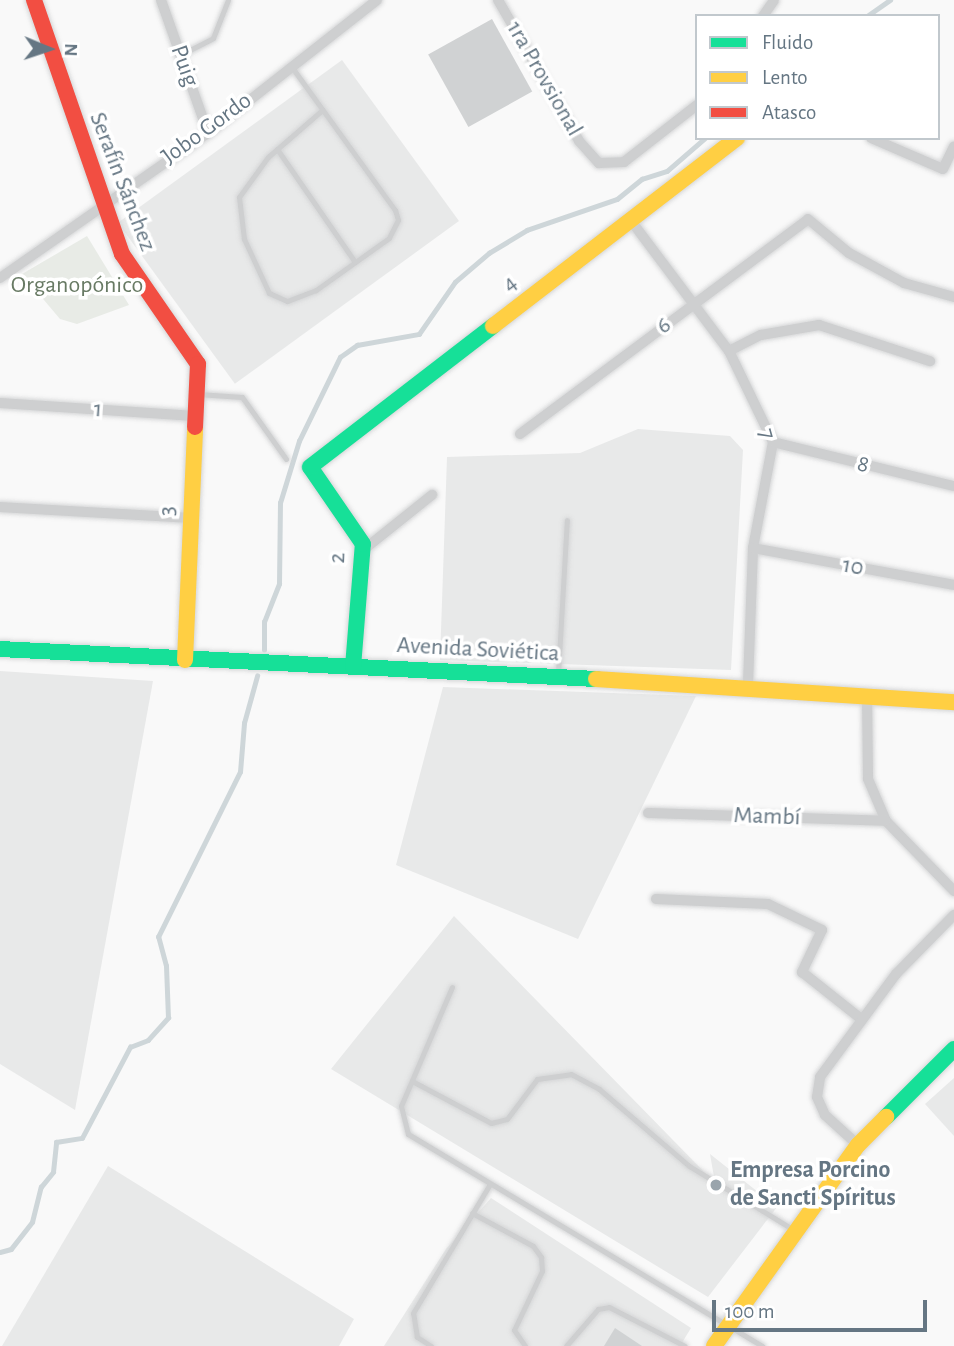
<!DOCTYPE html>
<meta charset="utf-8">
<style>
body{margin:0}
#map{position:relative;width:954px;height:1346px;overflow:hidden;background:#f9f9f9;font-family:"Alegreya Sans",sans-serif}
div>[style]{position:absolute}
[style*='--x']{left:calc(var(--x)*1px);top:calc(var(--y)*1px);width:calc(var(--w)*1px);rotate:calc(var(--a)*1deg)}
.built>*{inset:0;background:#e8e9e9;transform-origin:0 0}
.green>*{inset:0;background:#e8ebe6}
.stream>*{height:4.5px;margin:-2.25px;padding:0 2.25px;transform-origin:2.25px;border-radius:2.25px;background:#ced6d9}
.building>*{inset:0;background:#d0d2d3;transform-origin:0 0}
.roads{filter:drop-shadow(0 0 2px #d5d6d7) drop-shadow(0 0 2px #d5d6d7)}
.lane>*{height:5px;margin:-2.5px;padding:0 2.5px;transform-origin:2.5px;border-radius:2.5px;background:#cecfd0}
.street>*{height:10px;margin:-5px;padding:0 5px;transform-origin:5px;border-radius:5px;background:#cecfd0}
.fast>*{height:16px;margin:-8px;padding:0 8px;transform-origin:8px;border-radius:8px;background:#16e098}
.slow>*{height:16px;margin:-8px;padding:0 8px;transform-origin:8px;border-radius:8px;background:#ffcf43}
.jam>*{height:16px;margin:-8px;padding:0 8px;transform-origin:8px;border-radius:8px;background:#f24e42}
.dots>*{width:19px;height:19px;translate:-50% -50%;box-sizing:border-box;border:4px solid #fff;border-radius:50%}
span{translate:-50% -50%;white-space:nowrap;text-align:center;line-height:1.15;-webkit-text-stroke:7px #fff;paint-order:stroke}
.street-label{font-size:24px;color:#657683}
.park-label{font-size:24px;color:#687a64}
.poi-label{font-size:24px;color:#657683;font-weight:700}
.left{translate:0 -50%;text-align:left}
.legend{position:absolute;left:695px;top:14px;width:245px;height:126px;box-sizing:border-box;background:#fff;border:2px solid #c1c8cd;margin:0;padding:9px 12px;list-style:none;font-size:21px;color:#657683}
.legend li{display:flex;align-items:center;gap:14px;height:35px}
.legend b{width:35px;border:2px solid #c1c8cd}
.north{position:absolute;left:14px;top:14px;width:70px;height:70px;-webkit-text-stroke:5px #fff;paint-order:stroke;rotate:92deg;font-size:19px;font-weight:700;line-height:28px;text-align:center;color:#657683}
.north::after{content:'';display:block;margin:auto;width:24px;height:32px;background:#657683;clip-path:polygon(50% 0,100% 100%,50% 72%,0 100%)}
.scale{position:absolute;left:712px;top:1300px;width:215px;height:32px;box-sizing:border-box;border:4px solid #657683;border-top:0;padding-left:9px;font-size:21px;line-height:24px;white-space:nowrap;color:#657683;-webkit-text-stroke:5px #fff;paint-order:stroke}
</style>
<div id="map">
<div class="built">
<i style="left:342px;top:60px;width:199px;height:277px;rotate:54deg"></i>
<i style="clip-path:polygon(638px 429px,730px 436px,743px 450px,731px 670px,440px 660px,447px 457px,580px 453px)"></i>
<i style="clip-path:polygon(0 671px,153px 681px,75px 1110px,0 1064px)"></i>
<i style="clip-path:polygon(443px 687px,696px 696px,578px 939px,396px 865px)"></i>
<i style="clip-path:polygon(454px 916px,715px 1183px,710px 1154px,777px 1207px,708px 1297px,331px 1069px)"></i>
<i style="clip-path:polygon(954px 1078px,954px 1136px,925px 1104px)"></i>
<i style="clip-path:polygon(108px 1166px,354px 1319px,339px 1346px,2px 1346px)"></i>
<i style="clip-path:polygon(491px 1198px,691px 1328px,680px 1346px,384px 1346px,446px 1249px)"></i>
</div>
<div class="green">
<i style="clip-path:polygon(87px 236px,129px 305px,77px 324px,60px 319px,22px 274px)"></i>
</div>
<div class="stream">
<i style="--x:867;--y:16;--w:28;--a:-35"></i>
<i style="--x:264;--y:650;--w:28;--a:-90"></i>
<i style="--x:264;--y:622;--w:41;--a:-68.5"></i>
<i style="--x:279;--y:584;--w:81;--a:-89.3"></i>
<i style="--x:280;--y:503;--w:65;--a:-73"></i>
<i style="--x:299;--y:441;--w:93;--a:-64"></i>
<i style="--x:340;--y:357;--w:21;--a:-35"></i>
<i style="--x:357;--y:345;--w:63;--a:-10.1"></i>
<i style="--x:419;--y:334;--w:63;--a:-55.3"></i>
<i style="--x:455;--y:282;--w:45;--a:-40.5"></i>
<i style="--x:489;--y:253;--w:44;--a:-31.2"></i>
<i style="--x:527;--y:230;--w:95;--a:-19"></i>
<i style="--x:617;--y:199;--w:32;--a:-39"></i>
<i style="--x:642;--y:179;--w:26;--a:-18"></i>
<i style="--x:667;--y:171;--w:50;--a:-41"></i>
<i style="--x:0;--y:1252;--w:11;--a:-15"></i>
<i style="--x:11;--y:1249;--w:34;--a:-52"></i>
<i style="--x:32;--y:1222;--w:36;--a:-76"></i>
<i style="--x:41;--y:1187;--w:19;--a:-51"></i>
<i style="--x:53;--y:1172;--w:30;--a:-84"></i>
<i style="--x:56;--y:1142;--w:26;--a:-9"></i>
<i style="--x:82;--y:1138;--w:103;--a:-62.2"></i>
<i style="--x:130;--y:1047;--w:19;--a:-21"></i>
<i style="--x:148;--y:1040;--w:30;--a:-48"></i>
<i style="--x:168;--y:1018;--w:52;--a:-92.2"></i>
<i style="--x:166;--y:966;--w:30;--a:-105"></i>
<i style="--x:158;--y:937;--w:184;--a:-63.6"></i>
<i style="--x:240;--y:772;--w:49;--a:-85.3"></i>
<i style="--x:244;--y:723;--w:49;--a:-74.5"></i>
</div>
<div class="building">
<i style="left:492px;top:19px;width:83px;height:73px;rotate:61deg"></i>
<i style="clip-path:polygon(615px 1328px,642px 1346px,604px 1346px)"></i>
</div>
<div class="roads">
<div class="lane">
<i style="--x:180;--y:55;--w:37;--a:-27"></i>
<i style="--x:213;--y:38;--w:41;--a:-68.5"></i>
<i style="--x:291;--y:66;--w:178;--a:54.2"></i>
<i style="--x:395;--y:210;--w:10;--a:73"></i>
<i style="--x:398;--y:220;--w:20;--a:117"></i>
<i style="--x:389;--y:238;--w:90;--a:144.5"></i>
<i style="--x:316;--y:290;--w:31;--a:159"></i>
<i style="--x:287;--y:301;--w:20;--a:-156"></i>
<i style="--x:269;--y:293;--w:60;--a:-114.8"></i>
<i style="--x:244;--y:239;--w:42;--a:-96.8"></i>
<i style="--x:239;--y:197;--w:49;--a:-54.1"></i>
<i style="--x:268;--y:157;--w:72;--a:-41"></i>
<i style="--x:277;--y:149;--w:137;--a:55.4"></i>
<i style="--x:198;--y:394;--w:44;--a:3.9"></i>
<i style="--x:242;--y:397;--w:76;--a:54.6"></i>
<i style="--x:558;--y:674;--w:154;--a:-86.7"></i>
<i style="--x:452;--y:987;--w:129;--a:113.2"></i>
<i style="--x:401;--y:1106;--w:29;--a:76"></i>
<i style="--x:408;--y:1134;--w:413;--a:30.9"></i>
<i style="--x:412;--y:1081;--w:89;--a:28"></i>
<i style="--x:491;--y:1123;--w:16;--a:-14"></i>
<i style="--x:507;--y:1119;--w:50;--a:-53.1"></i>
<i style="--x:537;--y:1079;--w:34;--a:-8"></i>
<i style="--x:571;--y:1074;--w:32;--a:28"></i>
<i style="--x:599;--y:1089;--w:118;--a:40.5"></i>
<i style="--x:689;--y:1166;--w:123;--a:31.4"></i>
<i style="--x:472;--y:1213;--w:69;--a:28.4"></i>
<i style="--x:533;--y:1246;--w:14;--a:54"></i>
<i style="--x:541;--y:1257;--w:14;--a:86"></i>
<i style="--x:542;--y:1271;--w:65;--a:115.4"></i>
<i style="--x:514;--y:1330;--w:19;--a:55"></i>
<i style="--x:431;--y:1346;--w:17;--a:-147"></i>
<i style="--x:417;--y:1337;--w:24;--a:-99"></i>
<i style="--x:413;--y:1313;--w:150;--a:-59.2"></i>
<i style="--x:566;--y:1346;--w:49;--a:-49.1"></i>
<i style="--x:598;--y:1309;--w:11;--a:-10"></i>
<i style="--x:609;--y:1307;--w:85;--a:27.2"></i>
</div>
<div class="street">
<i style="--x:161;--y:0;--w:141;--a:70.5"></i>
<i style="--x:498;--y:0;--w:163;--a:60.1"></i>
<i style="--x:579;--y:141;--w:30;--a:48"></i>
<i style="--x:599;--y:163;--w:25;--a:-2"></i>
<i style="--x:624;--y:162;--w:93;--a:-38"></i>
<i style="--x:763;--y:16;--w:19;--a:-55"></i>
<i style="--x:871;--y:138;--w:78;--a:23.3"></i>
<i style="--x:943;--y:169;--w:25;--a:-64"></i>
<i style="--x:632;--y:222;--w:161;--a:53.1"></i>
<i style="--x:729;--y:351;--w:101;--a:64.2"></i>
<i style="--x:773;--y:442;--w:108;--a:100.7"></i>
<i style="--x:753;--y:548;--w:138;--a:92.1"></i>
<i style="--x:0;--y:278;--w:254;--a:-34.9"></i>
<i style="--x:208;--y:133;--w:215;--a:-38.2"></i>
<i style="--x:729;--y:351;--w:36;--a:-27"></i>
<i style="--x:761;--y:335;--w:59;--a:-9.8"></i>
<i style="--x:819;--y:325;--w:117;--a:18"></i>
<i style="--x:0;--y:403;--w:195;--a:3.8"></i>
<i style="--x:520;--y:434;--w:359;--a:-36.7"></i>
<i style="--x:808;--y:219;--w:53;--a:39.7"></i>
<i style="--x:849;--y:253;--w:63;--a:28.6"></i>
<i style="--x:904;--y:283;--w:52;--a:15.6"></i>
<i style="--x:773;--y:442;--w:186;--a:13.7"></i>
<i style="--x:0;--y:507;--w:191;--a:3.3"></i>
<i style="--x:753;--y:548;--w:204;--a:10.4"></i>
<i style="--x:362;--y:551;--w:90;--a:-38.7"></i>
<i style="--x:867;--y:694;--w:85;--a:89.3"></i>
<i style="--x:868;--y:779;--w:46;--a:66.8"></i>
<i style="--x:886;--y:821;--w:98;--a:45.8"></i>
<i style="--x:648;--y:813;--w:238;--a:1.9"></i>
<i style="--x:656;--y:899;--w:112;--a:2.6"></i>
<i style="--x:768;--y:904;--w:60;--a:25.7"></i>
<i style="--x:822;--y:930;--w:47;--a:115.5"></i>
<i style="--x:802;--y:972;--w:74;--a:38.4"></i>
<i style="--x:858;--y:1145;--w:45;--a:-137.7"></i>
<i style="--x:825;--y:1115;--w:20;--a:-114"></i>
<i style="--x:817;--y:1097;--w:20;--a:-81"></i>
<i style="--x:820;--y:1077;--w:128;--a:-53.6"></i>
<i style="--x:896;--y:974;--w:83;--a:-45.5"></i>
</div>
<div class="fast">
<i style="--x:0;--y:649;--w:597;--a:2.88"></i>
<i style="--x:353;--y:667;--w:123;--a:-85.4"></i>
<i style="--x:363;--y:544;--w:93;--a:-124.5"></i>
<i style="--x:310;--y:467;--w:231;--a:-37.6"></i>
<i style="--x:886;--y:1117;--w:96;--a:-45"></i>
</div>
<div class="slow">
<i style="--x:493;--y:326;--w:308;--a:-37.6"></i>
<i style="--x:185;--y:660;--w:233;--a:-87.5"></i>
<i style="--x:596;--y:679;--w:359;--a:3.7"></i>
<i style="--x:714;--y:1346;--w:247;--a:-54.4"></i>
<i style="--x:858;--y:1145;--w:40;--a:-45"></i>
</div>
<div class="jam">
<i style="--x:34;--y:0;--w:269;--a:70.9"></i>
<i style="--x:122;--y:254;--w:134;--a:55.4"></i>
<i style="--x:198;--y:364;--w:63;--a:92.7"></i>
</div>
</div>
<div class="dots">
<i style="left:716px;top:1185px;background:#99a4ac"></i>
</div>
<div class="street-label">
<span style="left:184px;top:66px;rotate:71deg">Puig</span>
<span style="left:544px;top:79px;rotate:60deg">1ra Provsional</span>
<span style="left:207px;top:129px;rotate:-36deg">Jobo Gordo</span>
<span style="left:122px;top:182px;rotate:69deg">Serafín Sánchez</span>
<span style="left:510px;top:284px;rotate:-37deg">4</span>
<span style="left:664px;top:326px;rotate:-37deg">6</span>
<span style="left:98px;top:410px;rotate:4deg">1</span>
<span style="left:766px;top:434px;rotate:74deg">7</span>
<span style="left:863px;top:465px;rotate:14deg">8</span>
<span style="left:168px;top:511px;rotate:-87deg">3</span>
<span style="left:338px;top:558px;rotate:-88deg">2</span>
<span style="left:853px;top:567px;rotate:10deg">10</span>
<span style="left:478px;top:650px;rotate:3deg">Avenida Soviética</span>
<span style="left:767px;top:817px;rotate:2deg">Mambí</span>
</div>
<div class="park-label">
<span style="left:77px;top:286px">Organopónico</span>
</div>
<div class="poi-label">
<span class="left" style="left:730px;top:1185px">Empresa Porcino<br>de Sancti Spíritus</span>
</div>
<ul class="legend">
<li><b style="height:9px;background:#16e098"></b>Fluido</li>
<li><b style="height:9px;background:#ffcf43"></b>Lento</li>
<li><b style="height:9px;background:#f24e42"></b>Atasco</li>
</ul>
<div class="north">N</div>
<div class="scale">100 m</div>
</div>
